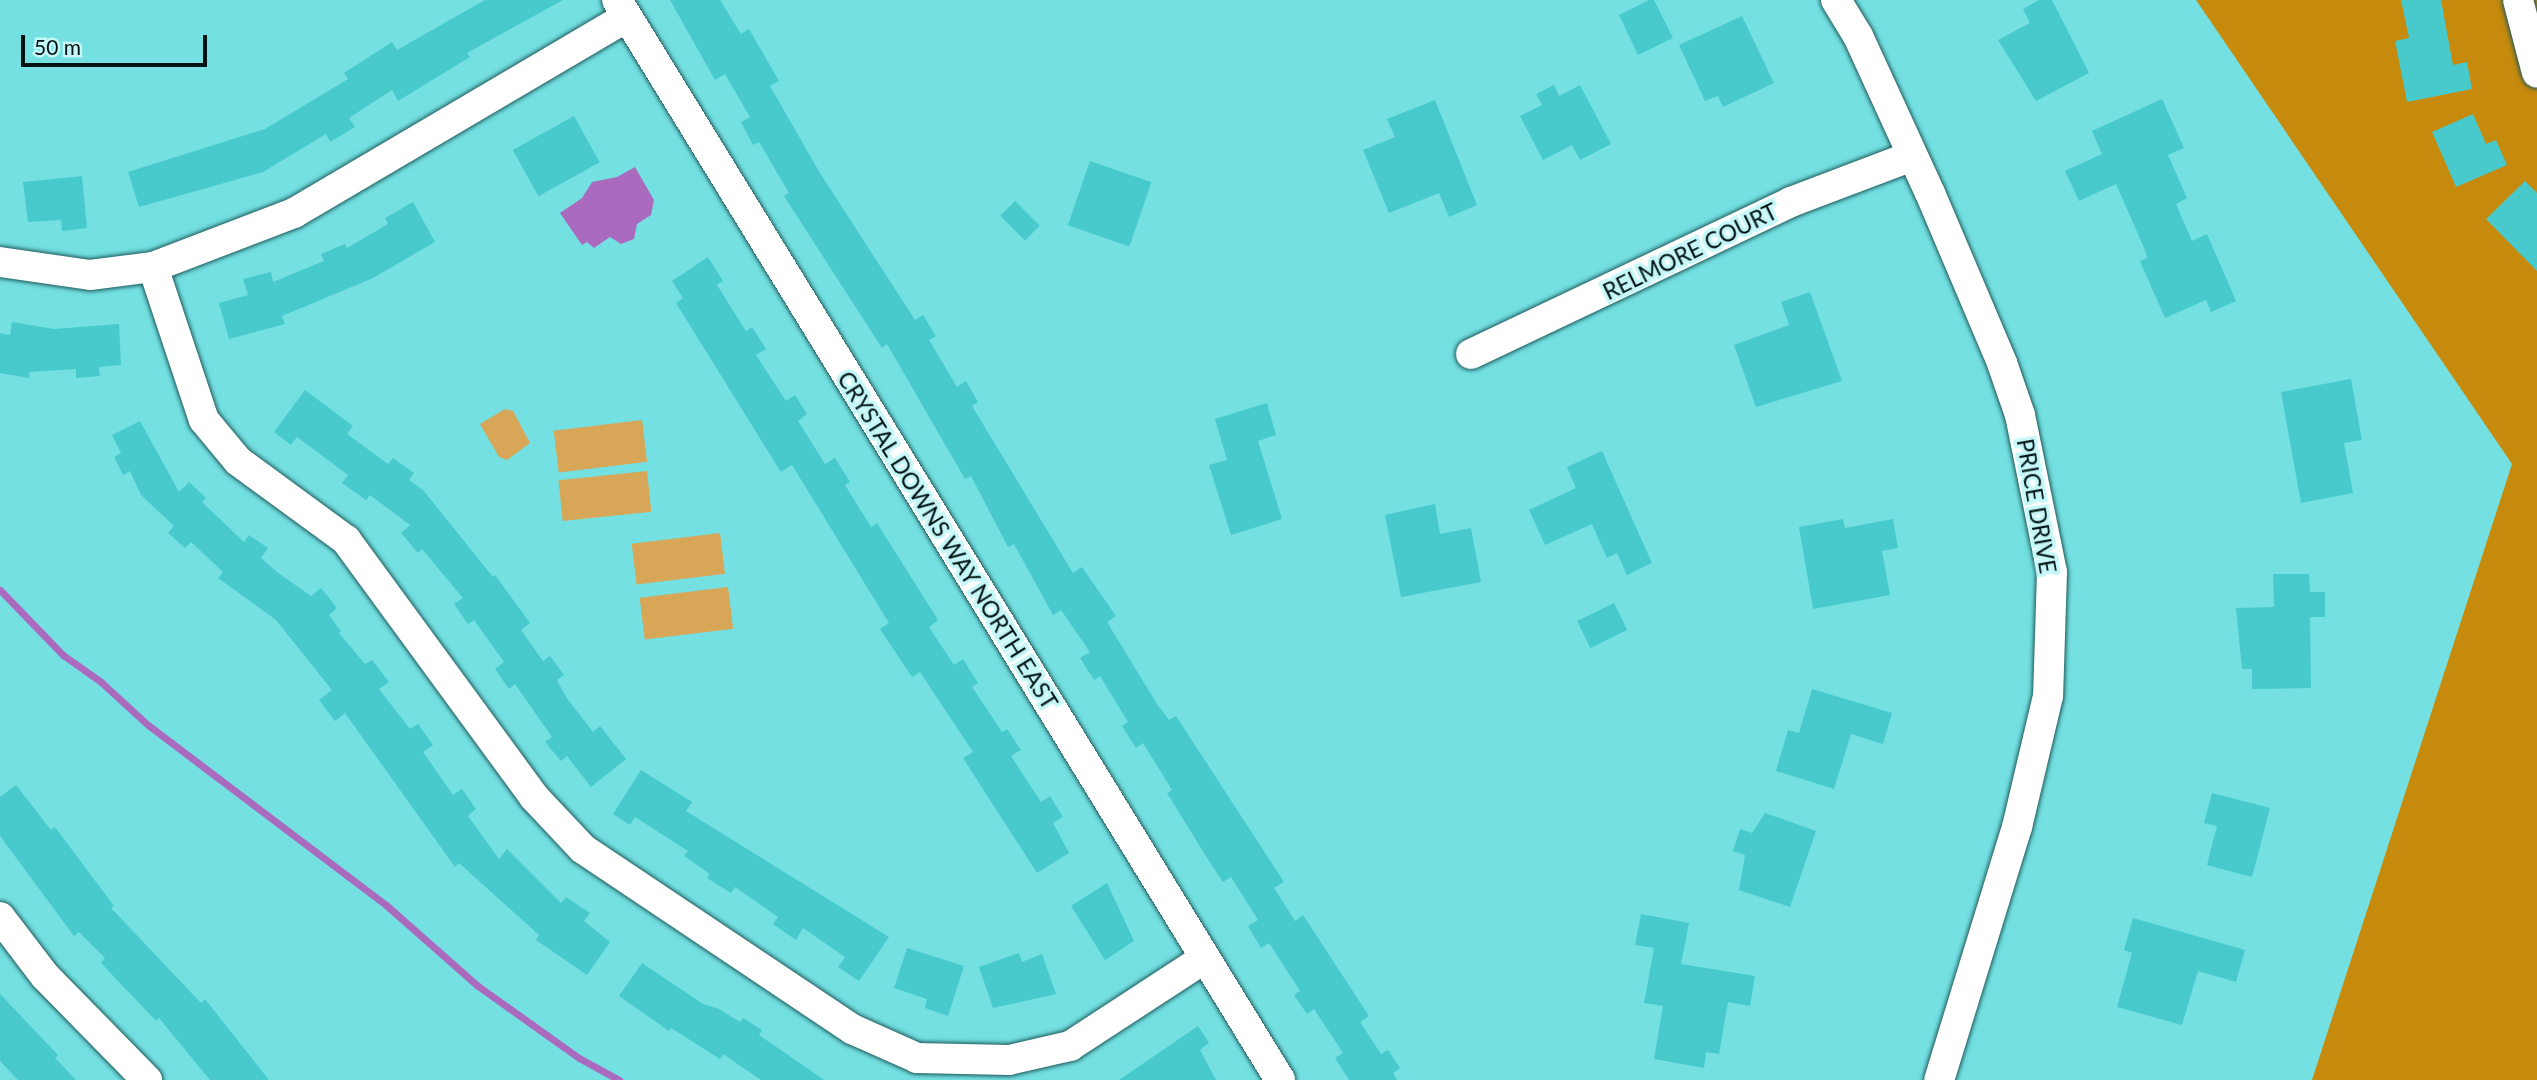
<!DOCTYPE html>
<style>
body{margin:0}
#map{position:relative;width:2537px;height:1080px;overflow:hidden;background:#74e0e2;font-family:Lato,sans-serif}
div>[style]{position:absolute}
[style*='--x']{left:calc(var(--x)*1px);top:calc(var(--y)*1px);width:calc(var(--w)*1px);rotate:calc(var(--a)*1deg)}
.green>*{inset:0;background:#d7a657;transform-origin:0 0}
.forest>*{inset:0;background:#c68a0d}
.water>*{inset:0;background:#aa6bbf}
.stream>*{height:7px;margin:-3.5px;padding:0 3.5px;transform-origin:3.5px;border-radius:3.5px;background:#aa6bbf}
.building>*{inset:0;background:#48c9cc;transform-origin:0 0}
.roads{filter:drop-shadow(0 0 2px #1f5a5b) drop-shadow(0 0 2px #1f5a5b)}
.minor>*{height:30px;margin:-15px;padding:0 15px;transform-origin:15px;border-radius:15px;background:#fff}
span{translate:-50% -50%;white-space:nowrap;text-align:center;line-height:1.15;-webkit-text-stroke:7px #c6f7f8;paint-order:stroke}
.street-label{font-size:23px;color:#001213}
.scale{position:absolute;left:21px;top:35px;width:186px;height:32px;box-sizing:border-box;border:4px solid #001213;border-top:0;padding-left:9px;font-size:21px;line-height:24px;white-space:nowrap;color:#001213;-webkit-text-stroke:5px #c6f7f8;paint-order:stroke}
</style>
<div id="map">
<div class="green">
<i style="clip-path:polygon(505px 409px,513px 411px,530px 443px,507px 460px,499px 457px,480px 424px)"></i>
<i style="left:642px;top:420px;width:42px;height:89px;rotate:83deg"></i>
<i style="left:647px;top:471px;width:41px;height:89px;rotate:84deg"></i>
<i style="left:720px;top:533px;width:41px;height:89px;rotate:83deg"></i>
<i style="left:728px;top:587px;width:42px;height:89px;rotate:83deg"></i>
</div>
<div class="forest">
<i style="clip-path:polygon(2196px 0,2537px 0,2537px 1080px,2312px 1080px,2512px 464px)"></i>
</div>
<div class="water">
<i style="clip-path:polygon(635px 167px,654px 200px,651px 215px,637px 224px,634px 239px,621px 244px,610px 237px,594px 248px,587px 242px,582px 245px,560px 213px,582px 198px,592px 182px,617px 177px)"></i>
</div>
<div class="stream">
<i style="--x:0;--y:590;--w:91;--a:45.9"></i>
<i style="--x:63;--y:655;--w:47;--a:35.4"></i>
<i style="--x:101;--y:682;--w:64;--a:42.5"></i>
<i style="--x:148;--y:725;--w:298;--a:37.1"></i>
<i style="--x:386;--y:905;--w:123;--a:41.4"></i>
<i style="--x:478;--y:986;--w:124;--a:35.5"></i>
<i style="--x:579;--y:1058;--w:46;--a:28.8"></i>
</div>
<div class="building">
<i style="clip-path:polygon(485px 0,563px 0,467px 53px,470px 57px,398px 101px,392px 90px,349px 118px,355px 127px,330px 142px,326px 134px,263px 172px,139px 207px,128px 172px,265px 129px,348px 79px,344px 73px,392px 42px,397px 50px)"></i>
<i style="clip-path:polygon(670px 0,720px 0,741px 34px,749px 29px,779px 81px,770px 86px,820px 173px,915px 320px,923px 315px,936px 336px,929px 340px,957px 387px,966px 381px,978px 402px,972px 406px,1073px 573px,1082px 567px,1116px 616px,1107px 622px,1157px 704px,1169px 720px,1176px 716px,1284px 882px,1274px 888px,1295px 921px,1303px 915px,1369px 1016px,1360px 1022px,1381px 1054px,1388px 1050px,1400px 1068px,1393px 1073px,1397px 1080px,1349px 1080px,1335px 1058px,1343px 1053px,1314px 1009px,1307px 1014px,1294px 995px,1300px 991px,1269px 943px,1261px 948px,1248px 926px,1258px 920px,1231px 877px,1223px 882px,1209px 861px,1167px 793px,1172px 790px,1143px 743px,1136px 748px,1122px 726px,1128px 722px,1100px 676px,1094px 680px,1080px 658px,1090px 652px,1061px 610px,1053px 615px,1014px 544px,1008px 547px,971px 476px,965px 479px,887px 344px,882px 348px,784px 196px,789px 193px,759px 142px,753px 145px,741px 122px,750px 117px,725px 74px,715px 80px)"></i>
<i style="clip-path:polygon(1649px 0,1654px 0,1673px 38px,1638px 55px,1619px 15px)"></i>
<i style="clip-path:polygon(2039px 0,2052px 0,2089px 73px,2036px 101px,1998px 40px,2030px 23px,2023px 9px)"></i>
<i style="clip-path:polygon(2401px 0,2441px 0,2453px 65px,2467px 62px,2472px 89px,2407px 102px,2395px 41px,2409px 38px)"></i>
<i style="clip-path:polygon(1742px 16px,1774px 83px,1723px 107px,1718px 96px,1705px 101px,1679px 45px)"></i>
<i style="clip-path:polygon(1554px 85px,1559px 96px,1580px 85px,1611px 144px,1580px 160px,1572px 145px,1543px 160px,1520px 116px,1542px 105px,1536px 94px)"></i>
<i style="clip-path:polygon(2162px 99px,2184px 148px,2168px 155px,2187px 198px,2176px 204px,2192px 241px,2207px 234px,2236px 301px,2211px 312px,2206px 300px,2165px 318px,2140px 261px,2147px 258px,2145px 250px,2116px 184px,2079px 201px,2065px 171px,2102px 154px,2092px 131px)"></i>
<i style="clip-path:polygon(1435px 100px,1477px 205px,1449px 217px,1439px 193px,1389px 213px,1363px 150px,1395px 137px,1387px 119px)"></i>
<i style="clip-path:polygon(2473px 114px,2486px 144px,2496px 140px,2507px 165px,2456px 187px,2432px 132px)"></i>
<i style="left:574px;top:116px;width:53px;height:70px;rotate:61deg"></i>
<i style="left:1090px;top:161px;width:65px;height:68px;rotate:19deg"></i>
<i style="clip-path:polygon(82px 176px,87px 228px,62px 231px,61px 220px,28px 222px,23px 182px)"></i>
<i style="clip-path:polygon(2525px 181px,2537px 193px,2537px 271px,2486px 219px)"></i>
<i style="left:1015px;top:201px;width:35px;height:21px;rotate:45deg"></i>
<i style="clip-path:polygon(413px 202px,435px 242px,373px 278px,282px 316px,285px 324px,229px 339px,219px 303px,248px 295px,243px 279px,271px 272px,273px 282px,324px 261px,321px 254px,345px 244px,347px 248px,388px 224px,385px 218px)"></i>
<i style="clip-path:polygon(708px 257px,723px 281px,717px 285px,746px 331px,752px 327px,766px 349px,756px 355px,786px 401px,795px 395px,807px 414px,798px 421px,825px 464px,835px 458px,850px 482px,845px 485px,871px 527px,877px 523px,938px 620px,929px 627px,954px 665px,963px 659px,978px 683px,972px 687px,1002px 732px,1007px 729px,1021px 750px,1011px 756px,1041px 802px,1050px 796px,1063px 817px,1053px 823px,1069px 853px,1037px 873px,963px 758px,973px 752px,920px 672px,912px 677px,880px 629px,889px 623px,792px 465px,781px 472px,676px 303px,683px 298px,672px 281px)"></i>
<i style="clip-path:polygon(1810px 292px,1842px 381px,1756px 407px,1734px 345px,1789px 325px,1781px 302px)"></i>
<i style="clip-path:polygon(12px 322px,54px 329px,119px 324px,121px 365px,99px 367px,100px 376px,76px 378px,76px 369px,30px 372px,29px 378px,0 373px,0 333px,10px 335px)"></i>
<i style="clip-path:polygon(2351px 379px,2362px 440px,2344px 443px,2353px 493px,2301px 503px,2281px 392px)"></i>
<i style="clip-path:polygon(305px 390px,353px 426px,347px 434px,388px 464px,393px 458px,414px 473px,409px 480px,423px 490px,493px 577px,495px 575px,530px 623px,521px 630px,543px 661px,550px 656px,564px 675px,557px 680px,566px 697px,593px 732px,600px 726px,626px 759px,591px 787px,567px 756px,561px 761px,545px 742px,552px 737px,515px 684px,509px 689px,495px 669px,504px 662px,474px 620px,468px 624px,454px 604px,463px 598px,422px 549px,418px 553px,401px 533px,410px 525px,370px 495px,366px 500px,342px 483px,348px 475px,297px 437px,291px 445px,274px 432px)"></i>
<i style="clip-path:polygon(1267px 403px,1276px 435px,1258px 441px,1282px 519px,1231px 535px,1209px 465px,1227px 460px,1215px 419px)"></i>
<i style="clip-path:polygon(140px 421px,179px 492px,189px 482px,206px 498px,202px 502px,244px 542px,249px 535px,268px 548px,261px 558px,277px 572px,311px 596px,321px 588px,337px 608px,329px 615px,341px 631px,339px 633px,365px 664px,372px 660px,389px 682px,379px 689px,410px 729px,418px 724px,433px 745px,423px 752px,453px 795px,462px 789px,476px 809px,468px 816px,499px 859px,507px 849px,561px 903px,566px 897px,590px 913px,584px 921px,610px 942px,587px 975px,536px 940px,539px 935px,459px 863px,455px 867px,345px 713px,335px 721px,319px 700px,332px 690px,276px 620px,218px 578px,223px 572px,191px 542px,185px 548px,168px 533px,174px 526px,141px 495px,130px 471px,123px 475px,114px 457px,121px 453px,112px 435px)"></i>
<i style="clip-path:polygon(1602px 451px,1652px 563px,1627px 575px,1617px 553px,1607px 558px,1592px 524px,1545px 545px,1529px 510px,1576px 488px,1567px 467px)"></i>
<i style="clip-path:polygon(1435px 504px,1440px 534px,1471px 528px,1481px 582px,1401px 597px,1385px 515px)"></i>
<i style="clip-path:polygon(1843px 519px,1845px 528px,1893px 519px,1898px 548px,1882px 551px,1890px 595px,1813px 609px,1799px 527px)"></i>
<i style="clip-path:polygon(2273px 574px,2309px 574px,2310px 592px,2325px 592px,2325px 617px,2310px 617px,2311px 688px,2252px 689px,2252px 669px,2242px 669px,2236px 608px,2274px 607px)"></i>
<i style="left:1614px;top:603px;width:30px;height:41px;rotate:64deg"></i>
<i style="clip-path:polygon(1812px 689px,1892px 713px,1883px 744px,1851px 734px,1834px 789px,1776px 771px,1788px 730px,1799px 733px)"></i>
<i style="clip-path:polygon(641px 770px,692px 802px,686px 811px,889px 937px,859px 981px,838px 967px,845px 957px,803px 928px,796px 940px,773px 924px,778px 917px,735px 887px,731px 893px,707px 878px,710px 874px,684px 856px,688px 851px,635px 817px,630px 825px,613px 814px)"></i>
<i style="clip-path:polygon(16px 785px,51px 830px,55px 827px,114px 906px,111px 908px,201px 1003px,205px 999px,269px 1080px,210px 1080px,159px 1018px,156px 1021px,101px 963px,105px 958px,79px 932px,74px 936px,0 836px,0 797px)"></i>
<i style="clip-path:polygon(2212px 793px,2270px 808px,2252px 877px,2207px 865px,2217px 826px,2204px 823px)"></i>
<i style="clip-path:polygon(1765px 813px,1816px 831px,1790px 907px,1739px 890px,1745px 855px,1733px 851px,1740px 829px,1752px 833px)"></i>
<i style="clip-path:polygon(1107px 883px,1134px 941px,1105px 960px,1071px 906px)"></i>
<i style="clip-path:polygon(1641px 914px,1689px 923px,1681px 964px,1755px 976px,1750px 1006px,1728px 1002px,1719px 1054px,1706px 1052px,1704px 1068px,1654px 1059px,1663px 1006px,1644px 1003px,1654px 948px,1635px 945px)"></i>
<i style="clip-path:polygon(2133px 918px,2245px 950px,2236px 982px,2198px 971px,2182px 1025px,2117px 1007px,2132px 953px,2124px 950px)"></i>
<i style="clip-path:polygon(907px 948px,964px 966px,948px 1016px,925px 1008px,927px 999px,894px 988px)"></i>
<i style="clip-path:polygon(1019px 953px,1022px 962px,1042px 954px,1056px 994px,993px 1008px,979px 967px)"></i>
<i style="clip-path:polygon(642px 963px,703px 1004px,719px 1009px,740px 1022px,743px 1018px,762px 1030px,759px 1035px,824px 1080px,761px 1080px,723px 1054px,720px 1059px,671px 1028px,669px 1031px,619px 996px)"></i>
<i style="clip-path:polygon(0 994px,58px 1055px,55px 1058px,76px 1080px,18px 1080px,0 1061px)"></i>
<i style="clip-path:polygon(1198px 1026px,1209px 1043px,1200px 1050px,1216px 1080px,1119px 1080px)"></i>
</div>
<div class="roads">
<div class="minor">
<i style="--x:617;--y:0;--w:1267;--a:58.45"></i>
<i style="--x:1836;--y:0;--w:42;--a:58.6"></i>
<i style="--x:1858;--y:36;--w:173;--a:65.4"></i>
<i style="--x:1930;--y:193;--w:185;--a:67"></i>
<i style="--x:2002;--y:363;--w:55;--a:70.9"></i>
<i style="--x:2020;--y:415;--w:160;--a:78.5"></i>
<i style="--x:2052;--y:572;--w:124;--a:91.8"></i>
<i style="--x:2048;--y:696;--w:135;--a:103.3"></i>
<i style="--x:2017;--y:827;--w:265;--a:107.1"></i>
<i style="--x:2518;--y:0;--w:75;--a:75.4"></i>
<i style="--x:0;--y:262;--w:91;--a:8.2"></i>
<i style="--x:90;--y:275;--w:64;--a:-7.2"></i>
<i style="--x:153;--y:267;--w:151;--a:-21"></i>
<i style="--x:294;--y:213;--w:386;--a:-30.5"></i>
<i style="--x:153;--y:267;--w:161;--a:71.6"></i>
<i style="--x:204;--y:420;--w:53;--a:50.3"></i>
<i style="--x:238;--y:461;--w:134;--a:36.2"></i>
<i style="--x:346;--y:540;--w:318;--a:53.8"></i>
<i style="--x:534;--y:797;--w:71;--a:46.7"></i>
<i style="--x:583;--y:849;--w:324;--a:33.8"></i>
<i style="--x:852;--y:1029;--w:71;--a:24"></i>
<i style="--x:917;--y:1058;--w:92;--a:1.2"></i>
<i style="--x:1009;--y:1060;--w:63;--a:-12.9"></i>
<i style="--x:1070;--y:1046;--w:161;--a:-33.1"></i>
<i style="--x:1471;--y:354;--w:354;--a:-25.4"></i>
<i style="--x:1791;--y:202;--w:129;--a:-20.8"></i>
<i style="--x:0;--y:917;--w:74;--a:52.7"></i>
<i style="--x:45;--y:976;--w:146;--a:45.6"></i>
</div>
</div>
<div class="street-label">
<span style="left:1690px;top:251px;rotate:-26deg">RELMORE COURT</span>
<span style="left:2037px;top:506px;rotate:80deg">PRICE DRIVE</span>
<span style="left:948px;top:540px;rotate:58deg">CRYSTAL DOWNS WAY NORTH EAST</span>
</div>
<div class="scale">50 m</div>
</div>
